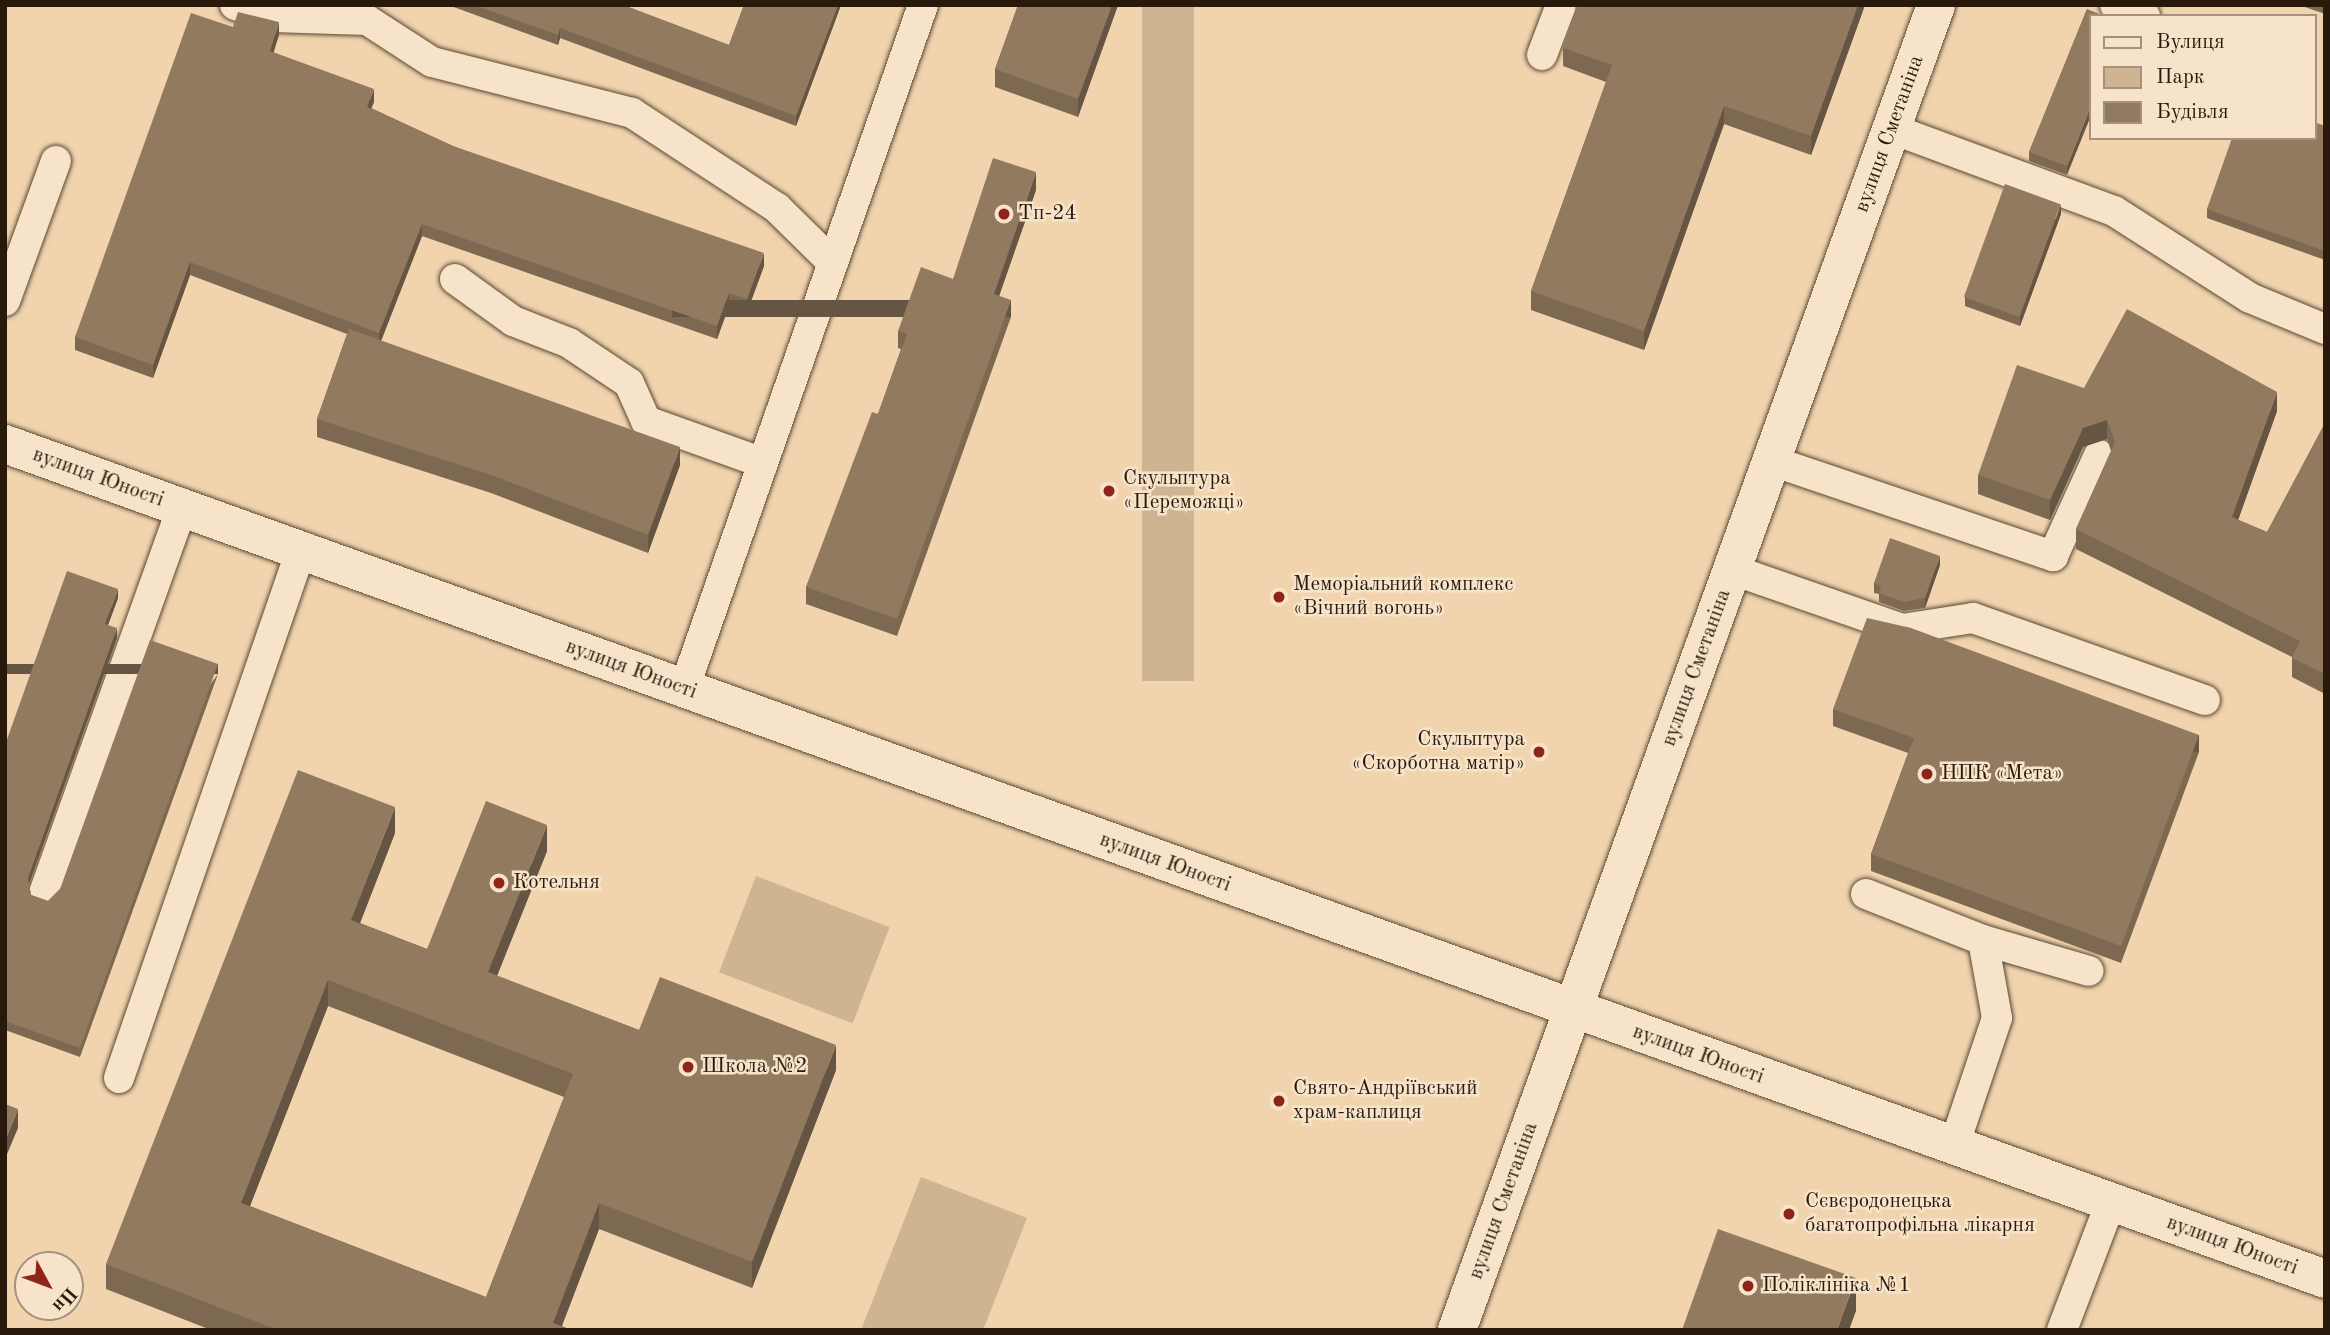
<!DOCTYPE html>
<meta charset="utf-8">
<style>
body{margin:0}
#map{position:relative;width:2330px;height:1335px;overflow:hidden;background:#f1d4ad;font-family:"Old Standard TT",serif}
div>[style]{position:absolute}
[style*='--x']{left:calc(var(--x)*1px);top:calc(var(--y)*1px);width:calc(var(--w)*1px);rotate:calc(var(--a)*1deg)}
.green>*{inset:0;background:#cfb491;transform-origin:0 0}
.roads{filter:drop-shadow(0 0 2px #5a4834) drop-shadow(0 0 2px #5a4834)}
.service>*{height:30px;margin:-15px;padding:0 15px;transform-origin:15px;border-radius:15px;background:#f6e3ca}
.minor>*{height:38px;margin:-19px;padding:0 19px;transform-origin:19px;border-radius:19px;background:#f6e3ca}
.tertiary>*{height:38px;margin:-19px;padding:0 19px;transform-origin:19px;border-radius:19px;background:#f6e3ca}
.wall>*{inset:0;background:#7d6952}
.shaded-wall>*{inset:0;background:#665542;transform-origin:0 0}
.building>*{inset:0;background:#917a5f;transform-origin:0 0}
.dots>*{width:19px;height:19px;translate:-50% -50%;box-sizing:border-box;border:4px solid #f6e3ca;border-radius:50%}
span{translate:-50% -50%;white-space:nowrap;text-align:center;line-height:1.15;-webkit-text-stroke:5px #f6e3ca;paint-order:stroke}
.street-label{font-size:21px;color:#28190b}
.poi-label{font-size:21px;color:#28190b}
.left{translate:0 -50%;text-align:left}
.right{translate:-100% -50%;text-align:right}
.frame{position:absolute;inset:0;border:7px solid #28190b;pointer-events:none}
.legend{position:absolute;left:2089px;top:14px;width:228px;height:126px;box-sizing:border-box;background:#f6e3ca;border:2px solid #a4927e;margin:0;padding:9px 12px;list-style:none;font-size:21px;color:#28190b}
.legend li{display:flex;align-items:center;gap:14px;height:35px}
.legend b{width:35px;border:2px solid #a4927e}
.north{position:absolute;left:14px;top:1251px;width:70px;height:70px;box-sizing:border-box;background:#f6e3ca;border:2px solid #a4927e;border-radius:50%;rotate:131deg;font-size:19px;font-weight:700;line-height:28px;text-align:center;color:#28190b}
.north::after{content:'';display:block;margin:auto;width:24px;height:32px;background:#8f2418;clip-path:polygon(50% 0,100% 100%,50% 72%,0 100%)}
</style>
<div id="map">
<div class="green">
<i style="left:1142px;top:5px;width:52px;height:676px"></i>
<i style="left:756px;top:876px;width:143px;height:103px;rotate:21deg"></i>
<i style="clip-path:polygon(921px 1177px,1027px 1218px,983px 1330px,861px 1330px)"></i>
</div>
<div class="roads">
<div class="service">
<i style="--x:235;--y:5;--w:39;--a:18"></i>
<i style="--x:272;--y:17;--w:95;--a:1.8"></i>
<i style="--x:367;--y:20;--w:77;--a:32.9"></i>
<i style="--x:432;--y:62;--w:206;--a:14.3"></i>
<i style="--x:632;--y:113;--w:173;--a:33.2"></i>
<i style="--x:777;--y:208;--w:78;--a:44.5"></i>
<i style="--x:2115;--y:5;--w:32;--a:20"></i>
<i style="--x:1542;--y:55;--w:53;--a:-69.2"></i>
<i style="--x:1892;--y:129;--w:237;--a:20.3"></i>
<i style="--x:2114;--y:211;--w:161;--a:32.6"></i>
<i style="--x:2250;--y:298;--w:81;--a:22.5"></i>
<i style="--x:455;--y:279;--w:72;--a:35.9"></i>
<i style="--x:513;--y:321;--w:60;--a:21.4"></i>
<i style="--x:569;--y:343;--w:72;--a:33.7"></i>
<i style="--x:629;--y:383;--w:42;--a:65.9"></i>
<i style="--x:646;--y:421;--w:124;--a:19.7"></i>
<i style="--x:5;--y:301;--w:149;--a:-70"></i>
<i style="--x:1772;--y:461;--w:297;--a:18.7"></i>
<i style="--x:2053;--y:556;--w:111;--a:-65.5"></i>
<i style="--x:1733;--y:570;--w:179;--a:19.2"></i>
<i style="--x:1902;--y:629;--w:72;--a:-8.8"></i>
<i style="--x:1973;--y:618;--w:246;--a:19.5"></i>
<i style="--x:684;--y:689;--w:725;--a:-70.74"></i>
<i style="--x:44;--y:893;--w:409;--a:-70.3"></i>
<i style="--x:1866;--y:894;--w:126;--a:21.5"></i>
<i style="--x:1983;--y:940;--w:79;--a:79.8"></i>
<i style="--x:1997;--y:1018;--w:135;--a:108.6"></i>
<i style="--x:1983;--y:940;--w:110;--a:16.3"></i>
<i style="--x:119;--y:1078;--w:558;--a:-70.98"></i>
<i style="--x:2062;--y:1330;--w:137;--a:-69.1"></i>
</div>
<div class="minor">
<i style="--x:5;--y:444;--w:2466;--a:19.79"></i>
</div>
<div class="tertiary">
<i style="--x:1457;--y:1330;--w:1409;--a:-70.12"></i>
</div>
</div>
<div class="wall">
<i style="clip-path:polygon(448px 5px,623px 5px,729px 45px,744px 5px,841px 5px,796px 126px,560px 38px,558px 45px)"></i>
<i style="clip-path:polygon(1018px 5px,1118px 5px,1078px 117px,995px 87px,995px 69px)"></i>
<i style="clip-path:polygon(1578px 5px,1865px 5px,1811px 155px,1724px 124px,1644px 350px,1531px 310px,1531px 291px,1606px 82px,1563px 66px,1563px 48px)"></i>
<i style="clip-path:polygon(2299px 5px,2325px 5px,2325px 14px)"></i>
<i style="clip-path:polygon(2087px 9px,2067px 175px,2029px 161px,2029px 152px)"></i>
<i style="clip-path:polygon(233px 27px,279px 35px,273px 52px,374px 102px,371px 108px,453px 146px,764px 266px,747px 312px,729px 306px,717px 339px,422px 236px,381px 341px,680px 465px,648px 553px,491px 493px,317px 437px,317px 419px,347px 334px,190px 275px,153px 378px,75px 350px,75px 337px)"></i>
<i style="clip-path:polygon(2325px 126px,2325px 260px,2207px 218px,2207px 209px)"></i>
<i style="clip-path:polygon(1036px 190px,999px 295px,1011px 317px,897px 636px,806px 604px,806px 587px,878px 414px,901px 349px,898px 348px,898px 331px,953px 279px)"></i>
<i style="clip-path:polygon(2061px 214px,2020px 326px,1965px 306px,1965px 297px)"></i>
<i style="clip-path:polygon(2084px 388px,2277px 411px,2238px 520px,2267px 532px,2325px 423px,2325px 694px,2292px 677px,2292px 657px,2076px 549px,2076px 529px,2111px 451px,2107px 439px,2083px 447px,2050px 520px,1978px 494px,1978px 475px)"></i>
<i style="clip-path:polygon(1940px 565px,1925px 608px,1904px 611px,1879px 602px,1879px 594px,1874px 593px,1874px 583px)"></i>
<i style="clip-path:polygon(118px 598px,108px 625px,117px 638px,29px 884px,31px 895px,48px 901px,60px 889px,218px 674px,80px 1057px,5px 1030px,5px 745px)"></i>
<i style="clip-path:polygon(1833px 709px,2199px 752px,2121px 963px,1871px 871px,1871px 854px,1908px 753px,1833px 726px)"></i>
<i style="clip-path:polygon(evenodd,395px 833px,360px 923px,427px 949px,547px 851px,497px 976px,639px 1030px,836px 1070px,752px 1288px,599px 1229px,562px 1326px,571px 1330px,211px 1330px,106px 1289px,106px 1264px,395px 833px,328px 1006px,564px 1097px,486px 1297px,250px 1206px,328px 1006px)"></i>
</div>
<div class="shaded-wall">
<i style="clip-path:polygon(838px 5px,841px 5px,796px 126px,796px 116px)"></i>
<i style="clip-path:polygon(1112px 5px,1118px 5px,1078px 117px,1078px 99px)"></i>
<i style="clip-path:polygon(1858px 5px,1865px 5px,1811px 155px,1811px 136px)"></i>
<i style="clip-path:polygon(279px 22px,279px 35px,270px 64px,270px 51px)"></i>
<i style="clip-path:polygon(560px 28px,560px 38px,558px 45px,558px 35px)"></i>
<i style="clip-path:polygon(374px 89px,374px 102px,367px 119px,367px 107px)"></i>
<i style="clip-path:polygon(1724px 106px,1724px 124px,1644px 350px,1644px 331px)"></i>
<i style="clip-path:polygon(2090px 108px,2090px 118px,2067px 175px,2067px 166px)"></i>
<i style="clip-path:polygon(1036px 172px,1036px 190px,994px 311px,994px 294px)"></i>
<i style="clip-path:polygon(2061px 204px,2061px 214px,2020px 326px,2020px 316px)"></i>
<i style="clip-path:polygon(422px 224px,422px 236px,379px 346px,379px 333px)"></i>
<i style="clip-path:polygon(764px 253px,764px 266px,747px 312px,747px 299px)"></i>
<i style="clip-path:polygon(190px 262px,190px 275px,153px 378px,153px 365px)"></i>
<i style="clip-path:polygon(729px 293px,729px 306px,717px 339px,717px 326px)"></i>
<i style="left:1011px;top:300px;width:17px;height:339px;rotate:90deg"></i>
<i style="clip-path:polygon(2277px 392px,2277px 411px,2232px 537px,2232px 517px)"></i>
<i style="clip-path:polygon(2107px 420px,2107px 439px,2083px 447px,2050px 520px,2050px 500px,2083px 428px)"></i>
<i style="clip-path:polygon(680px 447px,680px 465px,648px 553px,648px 535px)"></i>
<i style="clip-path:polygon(1940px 556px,1940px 565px,1925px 608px,1925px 598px)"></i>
<i style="clip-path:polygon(118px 589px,118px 598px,105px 633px,105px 624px)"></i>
<i style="clip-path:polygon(117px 628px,117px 638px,28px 887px,28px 878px)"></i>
<i style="left:218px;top:664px;width:10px;height:408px;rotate:90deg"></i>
<i style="left:2199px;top:735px;width:17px;height:225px;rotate:90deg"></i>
<i style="clip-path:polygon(395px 807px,395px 833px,351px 946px,351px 920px)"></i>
<i style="clip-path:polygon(547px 825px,547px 851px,488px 998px,488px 972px)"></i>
<i style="clip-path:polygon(328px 980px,328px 1006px,241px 1229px,241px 1203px)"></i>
<i style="clip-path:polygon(836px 1045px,836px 1070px,752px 1288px,752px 1262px)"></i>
<i style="clip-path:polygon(18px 1109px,18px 1128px,5px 1159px,5px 1141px)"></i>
<i style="clip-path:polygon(599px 1203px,599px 1229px,560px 1330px,553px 1323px)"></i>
<i style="clip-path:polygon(1856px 1278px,1856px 1311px,1849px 1330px,1837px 1330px)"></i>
</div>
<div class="building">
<i style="clip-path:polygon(474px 5px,623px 5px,729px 45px,744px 5px,838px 5px,796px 116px,560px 28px,558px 35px)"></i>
<i style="clip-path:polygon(1018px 5px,1112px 5px,1078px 99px,995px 69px)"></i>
<i style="clip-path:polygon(1578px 5px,1858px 5px,1811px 136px,1724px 106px,1644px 331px,1531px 291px,1612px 65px,1563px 48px)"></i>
<i style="clip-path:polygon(2087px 9px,2104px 16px,2090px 16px,2090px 108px,2067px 166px,2029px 152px)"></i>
<i style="clip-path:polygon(238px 12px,279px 22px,270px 51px,374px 89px,367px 107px,453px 146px,764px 253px,747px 299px,729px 293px,717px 326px,422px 224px,379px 333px,190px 262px,153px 365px,75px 337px,191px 13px,233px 27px)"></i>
<i style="clip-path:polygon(2314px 122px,2325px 126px,2325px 251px,2207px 209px,2232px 138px,2314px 138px)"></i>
<i style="clip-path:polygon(993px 158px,1036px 172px,994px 294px,1011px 300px,897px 619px,806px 587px,872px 412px,878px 414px,907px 334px,898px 331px,921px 267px,953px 279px)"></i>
<i style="left:2005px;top:184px;width:59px;height:120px;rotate:20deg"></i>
<i style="clip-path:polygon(2127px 309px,2277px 392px,2232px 517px,2267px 532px,2325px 423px,2325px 674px,2292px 658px,2300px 641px,2076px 529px,2115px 442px,2107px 420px,2083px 428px,2050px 500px,1978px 475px,2017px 365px,2084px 388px)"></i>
<i style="clip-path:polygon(349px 329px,680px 447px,648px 535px,491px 475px,317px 419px)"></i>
<i style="clip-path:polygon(1890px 538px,1940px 556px,1925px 598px,1904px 602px,1879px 593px,1881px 586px,1874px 583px)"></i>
<i style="clip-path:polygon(67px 571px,118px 589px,105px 624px,117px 628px,28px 878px,31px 895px,48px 901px,60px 889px,150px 640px,218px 664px,80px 1048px,5px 1021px,5px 745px)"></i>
<i style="clip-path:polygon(1867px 618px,1911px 628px,2199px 735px,2121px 946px,1871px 854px,1914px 738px,1833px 709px)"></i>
<i style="clip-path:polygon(evenodd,298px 770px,395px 807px,351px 920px,427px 949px,486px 801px,547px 825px,488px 972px,639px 1030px,660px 977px,836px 1045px,752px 1262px,599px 1203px,553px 1323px,571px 1330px,278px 1330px,106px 1264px,298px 770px,328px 980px,573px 1074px,486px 1297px,241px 1203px,328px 980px)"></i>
<i style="clip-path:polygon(5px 1104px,18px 1109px,5px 1141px)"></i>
<i style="clip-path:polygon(1718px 1229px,1856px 1278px,1837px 1330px,1682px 1330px)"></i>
</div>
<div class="dots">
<i style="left:1004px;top:214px;background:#8f2418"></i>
<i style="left:1109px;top:491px;background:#8f2418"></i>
<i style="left:1279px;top:597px;background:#8f2418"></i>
<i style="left:1539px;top:752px;background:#8f2418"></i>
<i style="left:1927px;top:774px;background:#8f2418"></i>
<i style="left:499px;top:883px;background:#8f2418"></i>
<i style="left:688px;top:1067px;background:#8f2418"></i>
<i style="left:1279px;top:1101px;background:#8f2418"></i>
<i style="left:1789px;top:1214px;background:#8f2418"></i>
<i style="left:1748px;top:1286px;background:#8f2418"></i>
</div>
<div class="street-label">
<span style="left:1890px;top:134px;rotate:-70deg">вулиця Сметаніна</span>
<span style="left:98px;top:478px;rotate:20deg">вулиця Юності</span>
<span style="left:1697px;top:668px;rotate:-70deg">вулиця Сметаніна</span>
<span style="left:631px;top:670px;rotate:20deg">вулиця Юності</span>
<span style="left:1165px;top:863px;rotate:20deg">вулиця Юності</span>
<span style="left:1698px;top:1055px;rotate:20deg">вулиця Юності</span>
<span style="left:1504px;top:1201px;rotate:-70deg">вулиця Сметаніна</span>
<span style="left:2232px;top:1246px;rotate:20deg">вулиця Юності</span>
</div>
<div class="poi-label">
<span class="left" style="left:1018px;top:214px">Тп-24</span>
<span class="left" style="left:1123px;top:491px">Скульптура<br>«Переможці»</span>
<span class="left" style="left:1293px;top:597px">Меморіальний комплекс<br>«Вічний вогонь»</span>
<span class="right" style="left:1525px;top:752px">Скульптура<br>«Скорботна матір»</span>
<span class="left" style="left:1941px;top:774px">НПК «Мета»</span>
<span class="left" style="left:513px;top:883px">Котельня</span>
<span class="left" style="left:702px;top:1067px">Школа №2</span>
<span class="left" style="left:1293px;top:1101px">Свято-Андріївський<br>храм-каплиця</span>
<span class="left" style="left:1805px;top:1214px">Сєвєродонецька<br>багатопрофільна лікарня</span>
<span class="left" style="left:1762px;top:1286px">Поліклініка №1</span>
</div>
<div class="frame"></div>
<ul class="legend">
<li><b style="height:9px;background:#f6e3ca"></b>Вулиця</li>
<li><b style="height:19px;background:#cfb491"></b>Парк</li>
<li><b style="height:19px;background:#917a5f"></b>Будівля</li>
</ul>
<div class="north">Пн</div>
</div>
